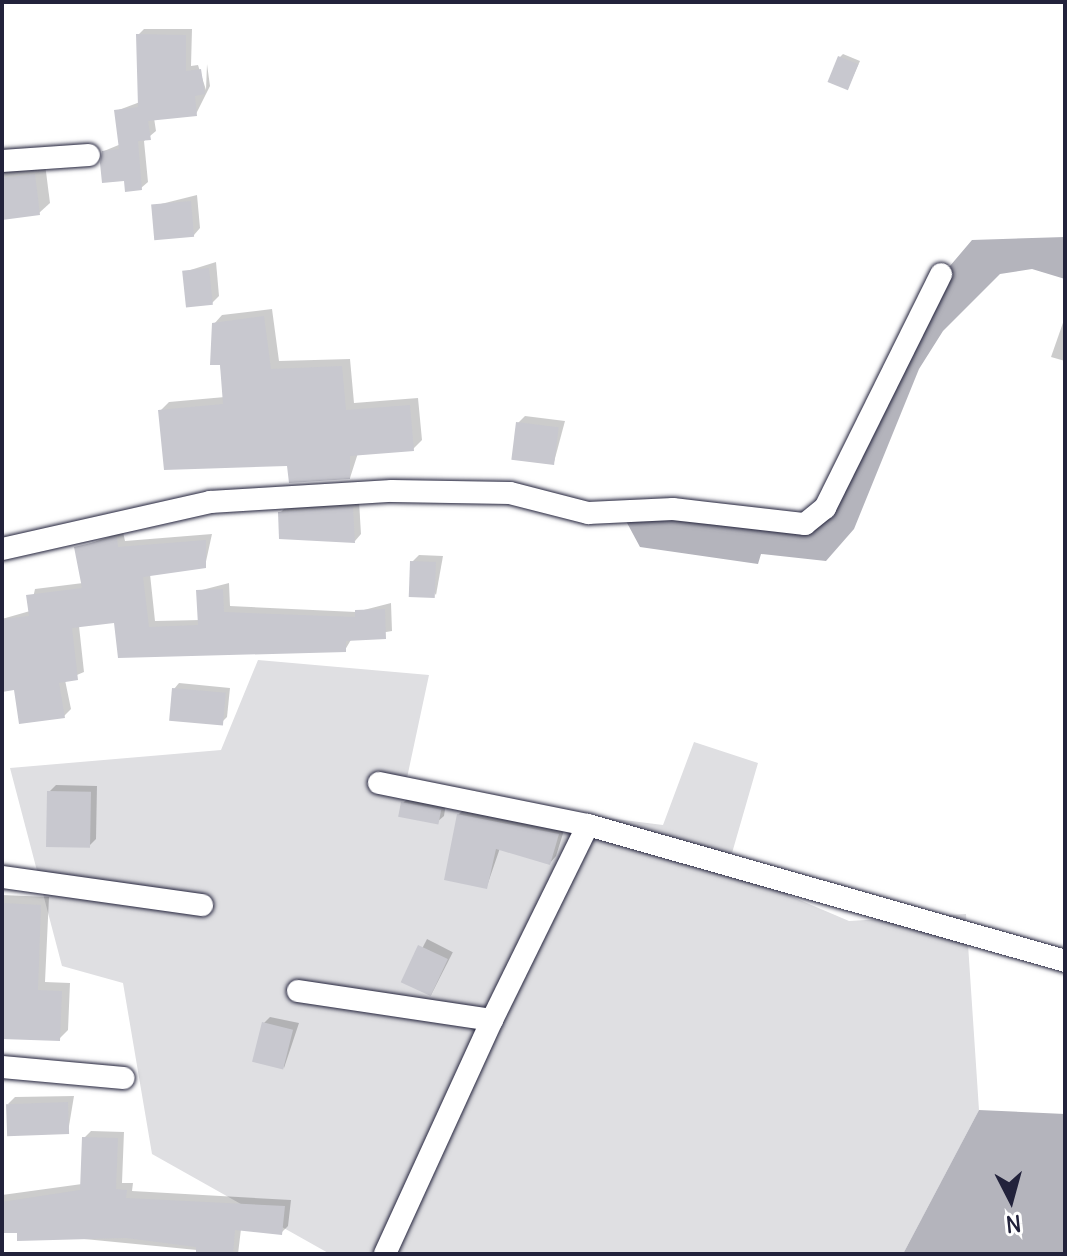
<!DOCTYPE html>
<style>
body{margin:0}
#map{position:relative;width:1067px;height:1256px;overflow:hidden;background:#fff;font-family:Delius,sans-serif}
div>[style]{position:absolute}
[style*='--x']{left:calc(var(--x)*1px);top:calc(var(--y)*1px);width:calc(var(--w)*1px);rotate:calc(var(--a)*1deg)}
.green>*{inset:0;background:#dfdfe2}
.water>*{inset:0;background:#b4b4bc}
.shadow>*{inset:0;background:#0003;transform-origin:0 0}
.building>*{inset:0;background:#c8c8cf;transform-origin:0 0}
.roads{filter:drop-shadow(0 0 2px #22223b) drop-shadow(0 0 2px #22223b)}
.street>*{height:22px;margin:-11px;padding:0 11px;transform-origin:11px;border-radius:11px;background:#fff}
span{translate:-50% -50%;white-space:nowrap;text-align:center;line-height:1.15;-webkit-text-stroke:7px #fff;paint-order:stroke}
.frame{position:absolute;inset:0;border:4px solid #22223b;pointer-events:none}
.north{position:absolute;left:971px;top:1160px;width:80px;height:80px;-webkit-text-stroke:6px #fff;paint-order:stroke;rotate:174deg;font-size:22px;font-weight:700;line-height:32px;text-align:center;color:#22223b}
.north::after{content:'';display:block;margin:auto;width:28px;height:36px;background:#22223b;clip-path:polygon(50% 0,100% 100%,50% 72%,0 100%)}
</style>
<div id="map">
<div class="green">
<i style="clip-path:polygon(258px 660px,429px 675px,404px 792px,663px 825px,694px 742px,758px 763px,730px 860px,794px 881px,788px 895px,849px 921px,966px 914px,979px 1110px,903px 1254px,330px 1254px,152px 1154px,123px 983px,62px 966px,10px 768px,221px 750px)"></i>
</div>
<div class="water">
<i style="clip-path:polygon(1065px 237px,1065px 279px,1032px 269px,1000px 274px,943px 331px,919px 369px,854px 529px,826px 561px,761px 554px,758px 564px,640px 547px,626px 521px,648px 514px,812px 531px,944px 273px,972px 240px)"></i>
<i style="clip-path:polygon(979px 1110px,1065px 1114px,1065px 1254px,903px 1254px)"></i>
</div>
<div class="shadow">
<i style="clip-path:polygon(144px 29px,192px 29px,191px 66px,198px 65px,206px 90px,207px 64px,210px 86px,196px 114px,154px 118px,156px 131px,144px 141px,148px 182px,141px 188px,104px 151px,121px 144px,116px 111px,140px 102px,138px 35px)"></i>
<i style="clip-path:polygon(843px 54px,860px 61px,848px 88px,840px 57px)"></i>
<i style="clip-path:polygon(45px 164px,50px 203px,39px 213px,2px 218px,2px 169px)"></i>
<i style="clip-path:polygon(197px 195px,200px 228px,194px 235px,153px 206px)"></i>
<i style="clip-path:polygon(216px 262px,219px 296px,212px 303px,184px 272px)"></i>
<i style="clip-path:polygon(272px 309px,279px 361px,350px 359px,354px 403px,418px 398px,422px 440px,413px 449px,358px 453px,350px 478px,289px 464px,160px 411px,169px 402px,225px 397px,214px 324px,222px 315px)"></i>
<i style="clip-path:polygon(1065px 317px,1065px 361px,1051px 357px)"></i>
<i style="clip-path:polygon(525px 416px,565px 421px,554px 462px,518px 423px)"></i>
<i style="clip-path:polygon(359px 501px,361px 534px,355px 541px,280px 513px,287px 506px)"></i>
<i style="clip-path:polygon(123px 532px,125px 541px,212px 534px,205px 566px,150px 574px,155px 621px,200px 620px,198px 591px,229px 583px,230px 606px,356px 612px,391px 603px,392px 631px,352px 638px,345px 650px,120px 655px,116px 621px,79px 626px,84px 672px,65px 680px,71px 709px,64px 716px,16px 688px,2px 689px,2px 619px,30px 611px,35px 589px,83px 583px,77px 548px)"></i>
<i style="clip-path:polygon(419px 555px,443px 556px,436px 595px,412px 562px)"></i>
<i style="clip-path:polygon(179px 683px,230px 688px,227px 717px,222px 722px,174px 689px)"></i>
<i style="clip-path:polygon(56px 785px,97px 786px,96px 839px,89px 846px,49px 792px)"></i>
<i style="clip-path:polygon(410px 796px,446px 803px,444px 816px,437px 822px,403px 803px)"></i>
<i style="clip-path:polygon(465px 808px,565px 827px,556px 856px,550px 863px,500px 848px,487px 886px,458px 815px)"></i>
<i style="clip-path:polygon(2px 895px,49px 897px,45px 982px,70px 983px,68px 1030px,59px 1039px,2px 1037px)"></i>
<i style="left:427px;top:939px;width:29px;height:48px;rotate:27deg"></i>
<i style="clip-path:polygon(270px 1017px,299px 1023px,284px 1068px,264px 1023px)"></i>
<i style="clip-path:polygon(74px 1096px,68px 1132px,8px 1104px,15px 1097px)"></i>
<i style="clip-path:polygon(91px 1131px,124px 1132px,122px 1183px,133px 1183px,132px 1191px,291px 1200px,288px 1226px,281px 1233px,241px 1229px,238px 1254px,2px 1231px,2px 1195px,82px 1184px,84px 1138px)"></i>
</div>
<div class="building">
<i style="clip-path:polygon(136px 34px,186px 35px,186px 71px,201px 69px,205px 94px,195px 96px,197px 116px,148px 121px,151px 140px,138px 141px,142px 190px,125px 192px,124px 181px,102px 183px,100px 163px,102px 151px,119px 149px,114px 110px,138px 107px)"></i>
<i style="left:838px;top:56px;width:22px;height:28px;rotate:22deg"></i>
<i style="clip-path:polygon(35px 174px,40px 215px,2px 220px,2px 178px)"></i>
<i style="left:191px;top:201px;width:36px;height:40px;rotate:85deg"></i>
<i style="left:209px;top:268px;width:37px;height:27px;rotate:84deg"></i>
<i style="clip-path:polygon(264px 316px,271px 369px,342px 366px,346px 410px,410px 405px,414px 451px,350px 456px,350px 479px,289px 483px,287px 466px,164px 470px,158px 410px,223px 404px,220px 365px,210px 365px,212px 323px)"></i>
<i style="left:516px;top:422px;width:43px;height:38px;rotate:7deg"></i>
<i style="clip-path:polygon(353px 507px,355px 543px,279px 539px,278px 512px)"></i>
<i style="clip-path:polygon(117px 537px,118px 547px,206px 540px,206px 568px,143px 577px,149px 627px,198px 625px,196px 590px,223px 589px,224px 612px,355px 617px,355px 610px,385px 609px,386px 639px,346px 641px,346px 652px,118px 658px,114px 623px,72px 628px,78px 680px,59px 683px,65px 718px,19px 724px,14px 690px,2px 692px,2px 619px,29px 616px,26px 595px,82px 588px,74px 547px)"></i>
<i style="left:410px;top:561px;width:26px;height:36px;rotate:2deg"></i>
<i style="left:172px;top:688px;width:54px;height:33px;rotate:5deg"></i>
<i style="left:47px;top:791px;width:44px;height:56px;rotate:1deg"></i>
<i style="left:401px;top:802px;width:41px;height:15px;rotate:11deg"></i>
<i style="clip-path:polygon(457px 814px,559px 834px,550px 865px,496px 849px,487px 889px,444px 880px)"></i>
<i style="clip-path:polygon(2px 903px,41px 905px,38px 990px,62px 991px,60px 1041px,2px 1039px)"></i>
<i style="left:418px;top:945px;width:33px;height:41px;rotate:25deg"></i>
<i style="left:262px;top:1022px;width:32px;height:41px;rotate:14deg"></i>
<i style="left:68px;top:1102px;width:32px;height:62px;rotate:88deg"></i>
<i style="clip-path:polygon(82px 1137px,118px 1138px,116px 1189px,127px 1190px,126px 1198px,285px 1206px,282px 1235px,235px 1230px,233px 1254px,196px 1254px,196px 1247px,126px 1238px,17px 1241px,17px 1233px,2px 1233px,2px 1202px,80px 1190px)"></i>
</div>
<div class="roads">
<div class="street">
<i style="--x:2;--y:161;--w:87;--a:-3.9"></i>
<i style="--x:2;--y:549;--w:213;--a:-12.7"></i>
<i style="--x:210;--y:502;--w:182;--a:-3.5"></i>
<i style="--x:392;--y:491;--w:118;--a:1"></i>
<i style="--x:510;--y:493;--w:81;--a:14.4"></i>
<i style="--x:588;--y:513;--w:85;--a:-2.7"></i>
<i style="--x:673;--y:509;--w:133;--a:6.5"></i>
<i style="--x:805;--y:524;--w:26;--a:-39"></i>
<i style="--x:825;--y:508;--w:261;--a:-63.6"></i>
<i style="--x:379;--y:783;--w:213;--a:11.4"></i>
<i style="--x:588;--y:825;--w:496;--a:15.9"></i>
<i style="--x:2;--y:877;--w:202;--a:8"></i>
<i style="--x:298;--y:991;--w:196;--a:8.5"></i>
<i style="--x:492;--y:1020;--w:257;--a:114.6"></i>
<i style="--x:492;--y:1020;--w:217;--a:-63.8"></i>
<i style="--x:2;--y:1067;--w:122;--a:5.2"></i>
</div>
</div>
<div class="frame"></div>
<div class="north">N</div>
</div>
